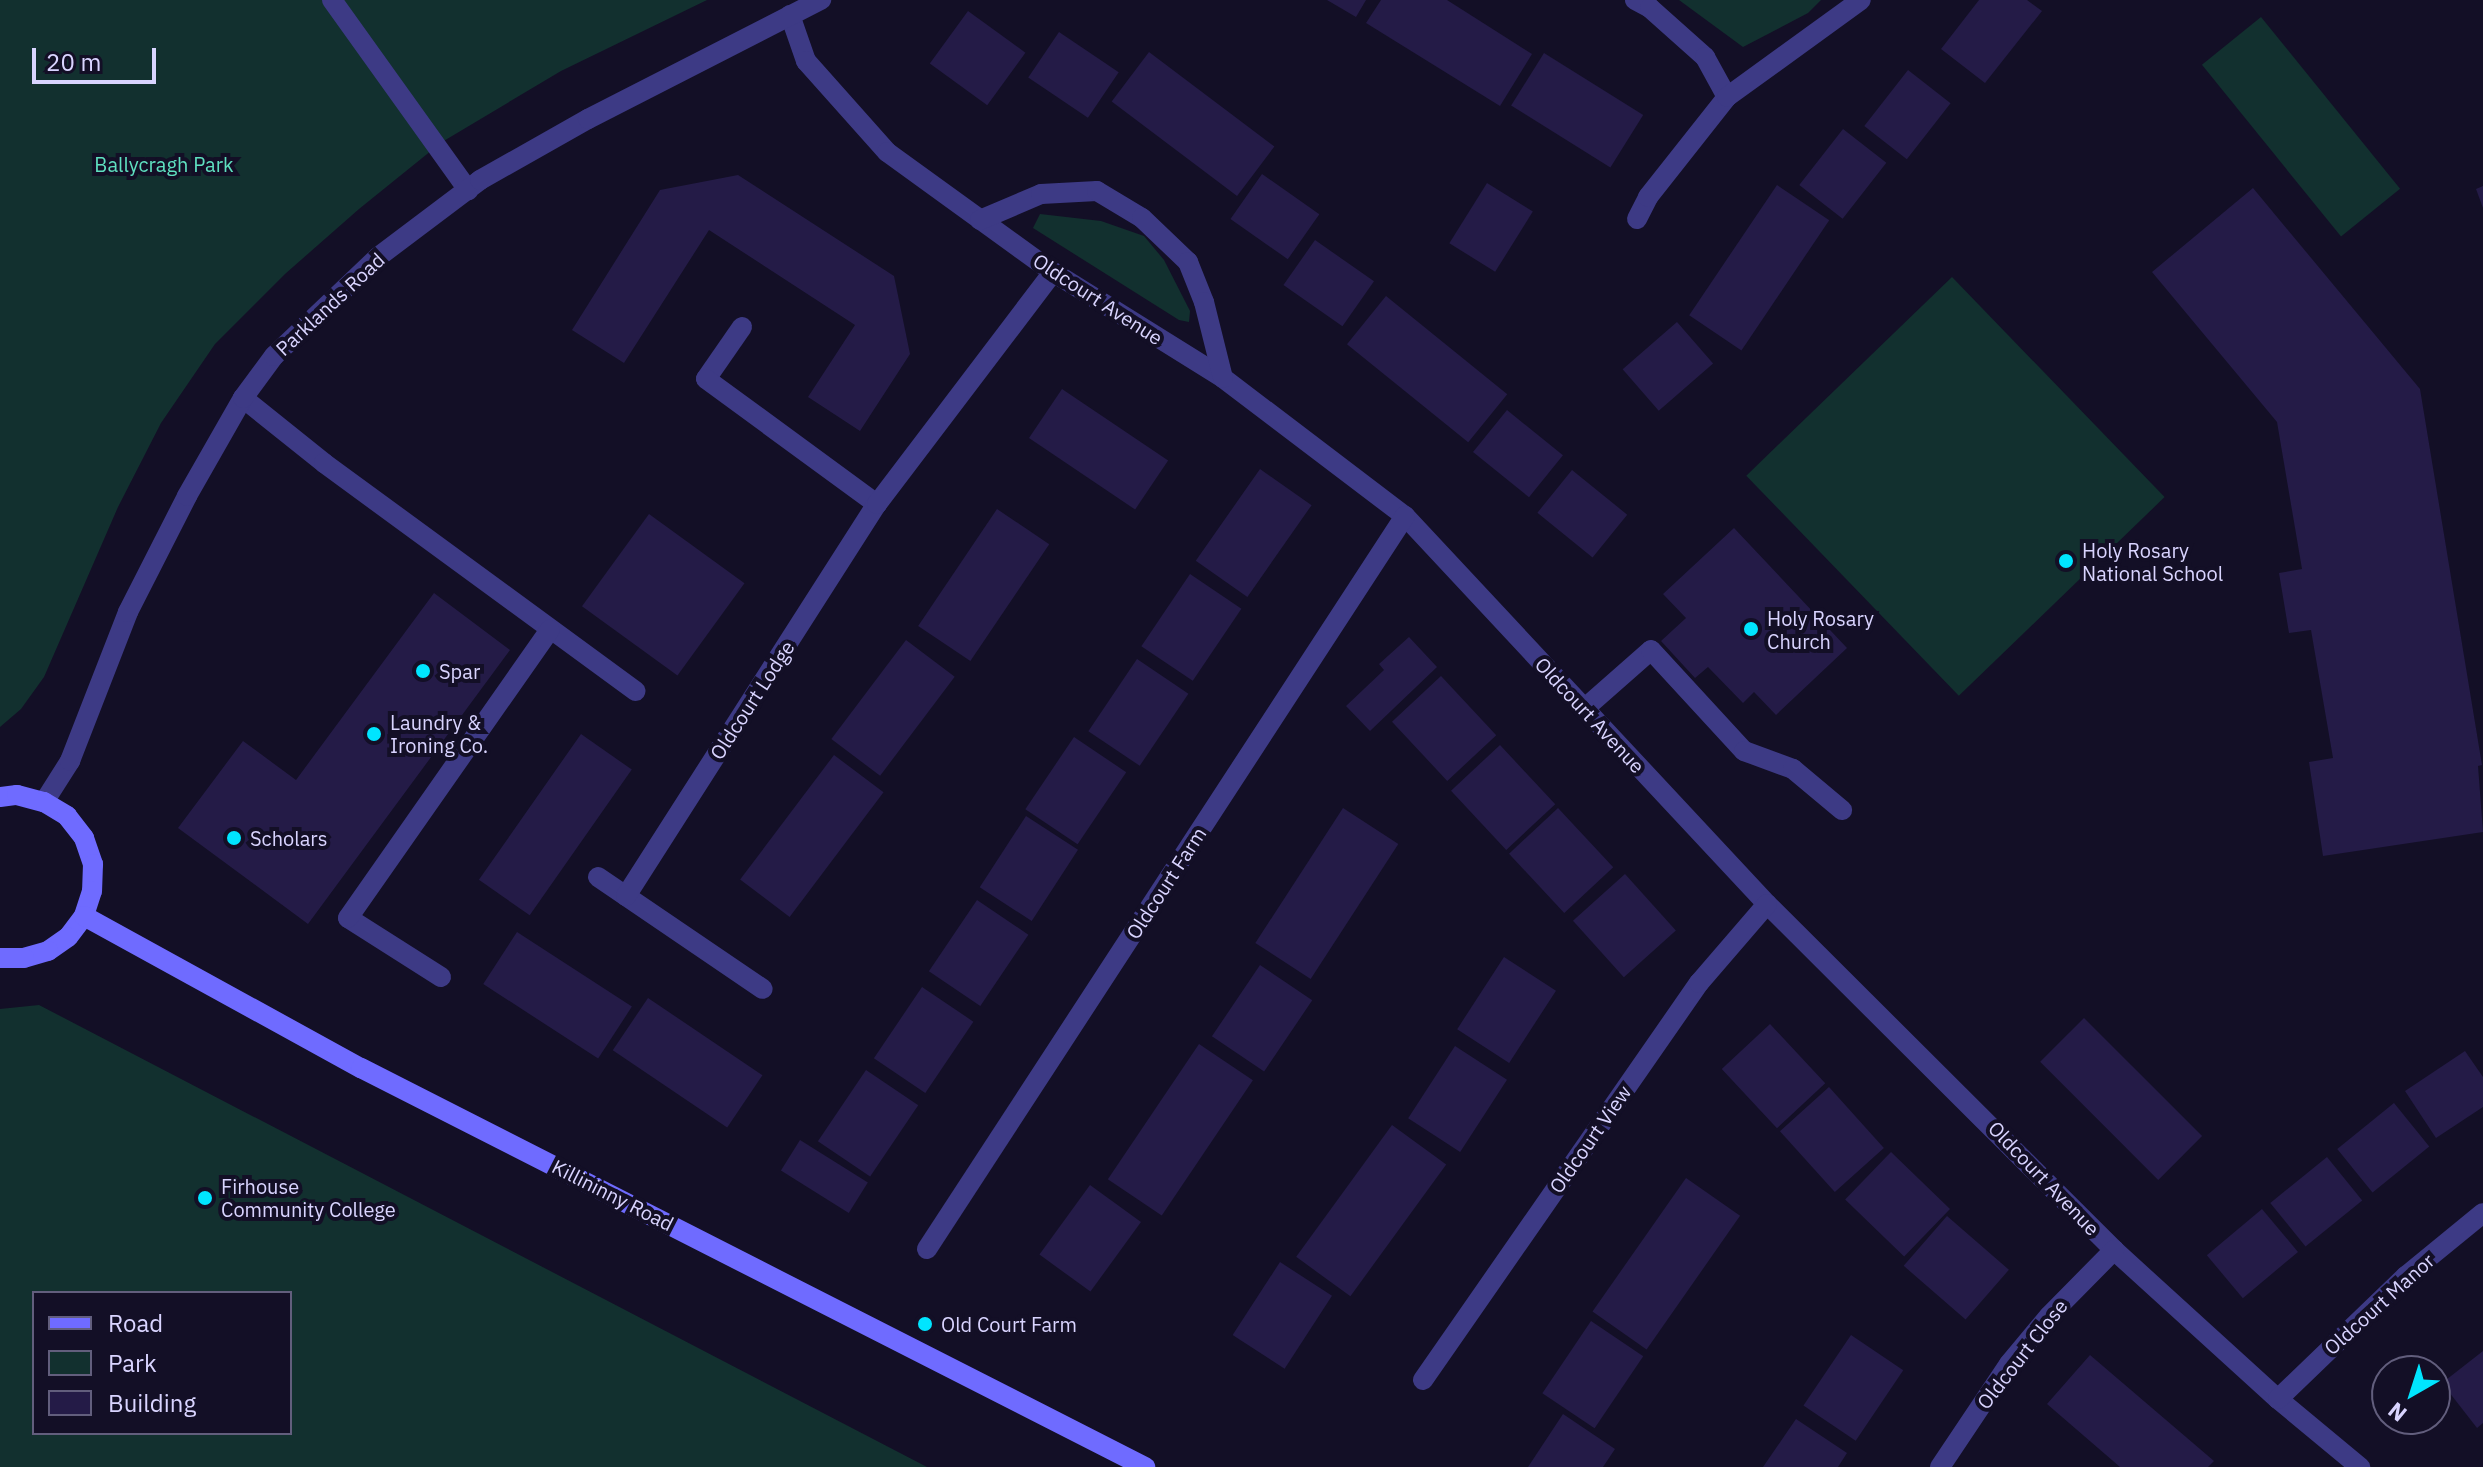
<!DOCTYPE html>
<style>
body{margin:0}
#map{position:relative;width:2483px;height:1467px;overflow:hidden;background:#130f26;font-family:"IBM Plex Sans",sans-serif}
div>[style]{position:absolute}
[style*='--x']{left:calc(var(--x)*1px);top:calc(var(--y)*1px);width:calc(var(--w)*1px);rotate:calc(var(--a)*1deg)}
.green>*{inset:0;background:#12302f;transform-origin:0 0}
.building>*{inset:0;background:#241b47;transform-origin:0 0}
.lane>*{height:20px;margin:-10px;padding:0 10px;transform-origin:10px;border-radius:10px;background:#3d3a85}
.street>*{height:20px;margin:-10px;padding:0 10px;transform-origin:10px;border-radius:10px;background:#3d3a85}
.secondary>*{height:20px;margin:-10px;padding:0 10px;transform-origin:10px;border-radius:10px;background:#6f6bff}
.dots>*{width:22px;height:22px;translate:-50% -50%;box-sizing:border-box;border:4px solid #130f26;border-radius:50%}
span{translate:-50% -50%;white-space:nowrap;text-align:center;line-height:1.15;-webkit-text-stroke:8px #130f26;paint-order:stroke}
.park-label{font-size:20px;color:#5fe0c0}
.street-label{font-size:20px;color:#d9d4ff}
.poi-label{font-size:20px;color:#d9d4ff}
.left{translate:0 -50%;text-align:left}
.legend{position:absolute;left:32px;top:1291px;width:260px;height:144px;box-sizing:border-box;background:#130f26;border:2px solid #625e7d;margin:0;padding:10px 14px;list-style:none;font-size:24px;color:#d9d4ff}
.legend li{display:flex;align-items:center;gap:16px;height:40px}
.legend b{width:40px;border:2px solid #625e7d}
.north{position:absolute;left:2371px;top:1355px;width:80px;height:80px;box-sizing:border-box;background:#130f26;border:2px solid #625e7d;border-radius:50%;rotate:219deg;font-size:22px;font-weight:700;line-height:32px;text-align:center;color:#d9d4ff}
.north::after{content:'';display:block;margin:auto;width:28px;height:36px;background:#00e5ff;clip-path:polygon(50% 0,100% 100%,50% 72%,0 100%)}
.scale{position:absolute;left:32px;top:48px;width:124px;height:36px;box-sizing:border-box;border:4px solid #d9d4ff;border-top:0;padding-left:10px;font-size:24px;line-height:28px;white-space:nowrap;color:#d9d4ff;-webkit-text-stroke:6px #130f26;paint-order:stroke}
</style>
<div id="map">
<div class="green">
<i style="clip-path:polygon(0 0,707px 0,561px 71px,442px 142px,359px 209px,285px 274px,215px 344px,161px 423px,118px 507px,44px 677px,21px 709px,0 727px)"></i>
<i style="clip-path:polygon(1679px 0,1821px 0,1808px 13px,1743px 47px)"></i>
<i style="left:2261px;top:17px;width:221px;height:76px;rotate:51deg"></i>
<i style="clip-path:polygon(1040px 214px,1101px 221px,1144px 236px,1164px 260px,1190px 311px,1189px 322px,1179px 320px,1033px 228px)"></i>
<i style="left:1952px;top:277px;width:306px;height:286px;rotate:46deg"></i>
<i style="clip-path:polygon(evenodd,39px 1005px,927px 1467px,0 1467px,0 1009px,39px 1005px,34px 1293px,290px 1293px,290px 1433px,34px 1433px,34px 1293px)"></i>
</div>
<div class="building">
<i style="clip-path:polygon(1327px 0,1366px 0,1356px 17px)"></i>
<i style="clip-path:polygon(1381px 0,1447px 0,1532px 54px,1500px 106px,1366px 23px)"></i>
<i style="clip-path:polygon(1979px 0,2027px 0,2042px 11px,1985px 83px,1941px 49px)"></i>
<i style="left:968px;top:11px;width:71px;height:65px;rotate:36deg"></i>
<i style="left:1059px;top:32px;width:72px;height:55px;rotate:34deg"></i>
<i style="left:1149px;top:52px;width:157px;height:62px;rotate:37deg"></i>
<i style="left:1544px;top:53px;width:117px;height:62px;rotate:32deg"></i>
<i style="left:1908px;top:70px;width:54px;height:71px;rotate:38deg"></i>
<i style="left:1843px;top:129px;width:55px;height:71px;rotate:38deg"></i>
<i style="left:1262px;top:174px;width:70px;height:55px;rotate:35deg"></i>
<i style="clip-path:polygon(738px 175px,894px 276px,910px 354px,860px 431px,808px 397px,855px 325px,709px 230px,624px 363px,572px 330px,660px 190px)"></i>
<i style="left:1487px;top:183px;width:54px;height:71px;rotate:32deg"></i>
<i style="left:1777px;top:185px;width:63px;height:157px;rotate:34deg"></i>
<i style="clip-path:polygon(2483px 186px,2483px 208px,2476px 189px)"></i>
<i style="clip-path:polygon(2253px 188px,2420px 389px,2482px 765px,2478px 766px,2483px 832px,2323px 856px,2309px 762px,2333px 758px,2311px 630px,2289px 633px,2279px 573px,2302px 569px,2277px 422px,2152px 272px)"></i>
<i style="left:1315px;top:240px;width:72px;height:55px;rotate:35deg"></i>
<i style="left:1386px;top:296px;width:156px;height:62px;rotate:39deg"></i>
<i style="left:1677px;top:322px;width:55px;height:72px;rotate:49deg"></i>
<i style="left:1062px;top:389px;width:128px;height:59px;rotate:34deg"></i>
<i style="left:1507px;top:410px;width:72px;height:54px;rotate:39deg"></i>
<i style="left:1260px;top:469px;width:63px;height:112px;rotate:35deg"></i>
<i style="left:1572px;top:470px;width:71px;height:55px;rotate:39deg"></i>
<i style="left:997px;top:509px;width:63px;height:141px;rotate:34deg"></i>
<i style="left:649px;top:514px;width:118px;height:114px;rotate:36deg"></i>
<i style="clip-path:polygon(1734px 528px,1847px 648px,1776px 715px,1754px 692px,1743px 703px,1708px 667px,1695px 678px,1661px 641px,1686px 618px,1663px 594px)"></i>
<i style="left:1190px;top:574px;width:62px;height:87px;rotate:34deg"></i>
<i style="clip-path:polygon(434px 593px,510px 650px,308px 924px,178px 828px,243px 741px,296px 780px)"></i>
<i style="clip-path:polygon(1409px 637px,1437px 667px,1370px 731px,1346px 706px,1384px 670px,1379px 664px)"></i>
<i style="left:906px;top:640px;width:61px;height:124px;rotate:37deg"></i>
<i style="left:1137px;top:659px;width:62px;height:87px;rotate:34deg"></i>
<i style="left:1441px;top:676px;width:81px;height:67px;rotate:47deg"></i>
<i style="left:581px;top:734px;width:62px;height:178px;rotate:35deg"></i>
<i style="left:1074px;top:737px;width:63px;height:87px;rotate:34deg"></i>
<i style="left:1500px;top:745px;width:81px;height:67px;rotate:47deg"></i>
<i style="left:834px;top:755px;width:62px;height:156px;rotate:37deg"></i>
<i style="left:1343px;top:808px;width:66px;height:161px;rotate:33deg"></i>
<i style="left:1558px;top:808px;width:81px;height:67px;rotate:47deg"></i>
<i style="left:1026px;top:816px;width:62px;height:85px;rotate:33deg"></i>
<i style="left:1625px;top:874px;width:76px;height:70px;rotate:48deg"></i>
<i style="left:977px;top:900px;width:62px;height:86px;rotate:34deg"></i>
<i style="left:517px;top:932px;width:137px;height:62px;rotate:33deg"></i>
<i style="left:1504px;top:957px;width:62px;height:86px;rotate:33deg"></i>
<i style="left:1260px;top:965px;width:63px;height:86px;rotate:34deg"></i>
<i style="left:922px;top:987px;width:62px;height:86px;rotate:34deg"></i>
<i style="left:648px;top:998px;width:138px;height:63px;rotate:34deg"></i>
<i style="left:2084px;top:1018px;width:167px;height:62px;rotate:45deg"></i>
<i style="left:1770px;top:1024px;width:81px;height:66px;rotate:47deg"></i>
<i style="left:1199px;top:1044px;width:65px;height:163px;rotate:34deg"></i>
<i style="left:1455px;top:1046px;width:62px;height:86px;rotate:33deg"></i>
<i style="clip-path:polygon(2465px 1051px,2483px 1077px,2483px 1107px,2436px 1138px,2405px 1091px)"></i>
<i style="left:866px;top:1070px;width:63px;height:86px;rotate:34deg"></i>
<i style="left:1829px;top:1087px;width:82px;height:66px;rotate:48deg"></i>
<i style="left:2394px;top:1103px;width:56px;height:73px;rotate:51deg"></i>
<i style="left:1392px;top:1125px;width:67px;height:163px;rotate:36deg"></i>
<i style="left:800px;top:1140px;width:80px;height:36px;rotate:32deg"></i>
<i style="left:1891px;top:1152px;width:82px;height:66px;rotate:44deg"></i>
<i style="left:2327px;top:1157px;width:56px;height:73px;rotate:51deg"></i>
<i style="left:1686px;top:1178px;width:66px;height:163px;rotate:35deg"></i>
<i style="left:1090px;top:1185px;width:63px;height:86px;rotate:36deg"></i>
<i style="left:2262px;top:1209px;width:56px;height:72px;rotate:50deg"></i>
<i style="left:1947px;top:1216px;width:82px;height:66px;rotate:41deg"></i>
<i style="left:1280px;top:1262px;width:62px;height:87px;rotate:33deg"></i>
<i style="left:1591px;top:1321px;width:63px;height:87px;rotate:34deg"></i>
<i style="left:1851px;top:1335px;width:63px;height:85px;rotate:34deg"></i>
<i style="clip-path:polygon(2483px 1351px,2483px 1423px,2477px 1428px,2442px 1383px)"></i>
<i style="clip-path:polygon(2090px 1355px,2214px 1461px,2208px 1467px,2120px 1467px,2047px 1404px)"></i>
<i style="clip-path:polygon(1563px 1414px,1615px 1449px,1603px 1467px,1528px 1467px)"></i>
<i style="clip-path:polygon(1796px 1419px,1847px 1453px,1838px 1467px,1763px 1467px)"></i>
</div>
<div class="lane">
<i style="--x:332;--y:0;--w:234;--a:54.4"></i>
<i style="--x:243;--y:398;--w:104;--a:38.7"></i>
<i style="--x:324;--y:463;--w:386;--a:36.2"></i>
<i style="--x:1584;--y:709;--w:89;--a:-41.4"></i>
<i style="--x:1651;--y:650;--w:137;--a:47.4"></i>
<i style="--x:1744;--y:751;--w:52;--a:20.2"></i>
<i style="--x:1793;--y:769;--w:64;--a:39.9"></i>
<i style="--x:441;--y:977;--w:110;--a:-147.6"></i>
<i style="--x:348;--y:918;--w:352;--a:-55"></i>
</div>
<div class="street">
<i style="--x:1635;--y:0;--w:17;--a:28"></i>
<i style="--x:1650;--y:8;--w:74;--a:41.7"></i>
<i style="--x:1705;--y:57;--w:46;--a:61.2"></i>
<i style="--x:790;--y:15;--w:49;--a:70.8"></i>
<i style="--x:806;--y:61;--w:122;--a:48.3"></i>
<i style="--x:887;--y:152;--w:205;--a:35.9"></i>
<i style="--x:1053;--y:272;--w:200;--a:31.9"></i>
<i style="--x:1223;--y:378;--w:228;--a:37.2"></i>
<i style="--x:1405;--y:516;--w:531;--a:46.99"></i>
<i style="--x:1767;--y:904;--w:490;--a:44.9"></i>
<i style="--x:2114;--y:1250;--w:222;--a:42.3"></i>
<i style="--x:2278;--y:1399;--w:107;--a:39.7"></i>
<i style="--x:1637;--y:219;--w:25;--a:-63"></i>
<i style="--x:1648;--y:197;--w:127;--a:-51.7"></i>
<i style="--x:1727;--y:97;--w:165;--a:-35.9"></i>
<i style="--x:980;--y:220;--w:66;--a:-23.1"></i>
<i style="--x:1041;--y:194;--w:56;--a:-3.1"></i>
<i style="--x:1097;--y:191;--w:52;--a:31"></i>
<i style="--x:1142;--y:218;--w:64;--a:43.7"></i>
<i style="--x:1188;--y:262;--w:43;--a:68.2"></i>
<i style="--x:1204;--y:302;--w:78;--a:76"></i>
<i style="--x:742;--y:327;--w:63;--a:124.7"></i>
<i style="--x:706;--y:379;--w:212;--a:36.2"></i>
<i style="--x:44;--y:802;--w:49;--a:-57.6"></i>
<i style="--x:70;--y:761;--w:160;--a:-68.7"></i>
<i style="--x:128;--y:612;--w:130;--a:-63"></i>
<i style="--x:187;--y:496;--w:113;--a:-60.3"></i>
<i style="--x:243;--y:398;--w:52;--a:-53.6"></i>
<i style="--x:274;--y:356;--w:144;--a:-43.6"></i>
<i style="--x:378;--y:257;--w:128;--a:-37"></i>
<i style="--x:480;--y:180;--w:124;--a:-29.5"></i>
<i style="--x:588;--y:119;--w:262;--a:-27.1"></i>
<i style="--x:598;--y:877;--w:199;--a:34.2"></i>
<i style="--x:626;--y:896;--w:465;--a:-57.4"></i>
<i style="--x:877;--y:504;--w:291;--a:-52.8"></i>
<i style="--x:927;--y:1249;--w:875;--a:-56.89"></i>
<i style="--x:1423;--y:1380;--w:484;--a:-55.2"></i>
<i style="--x:1699;--y:983;--w:104;--a:-49.3"></i>
<i style="--x:2278;--y:1399;--w:178;--a:-43.9"></i>
<i style="--x:2406;--y:1276;--w:99;--a:-39.3"></i>
<i style="--x:1940;--y:1467;--w:124;--a:-56.2"></i>
<i style="--x:2009;--y:1364;--w:62;--a:-50.2"></i>
<i style="--x:2049;--y:1316;--w:93;--a:-45.4"></i>
</div>
<div class="secondary">
<i style="--x:0;--y:797;--w:17;--a:-7"></i>
<i style="--x:17;--y:795;--w:28;--a:15"></i>
<i style="--x:44;--y:802;--w:27;--a:31"></i>
<i style="--x:67;--y:816;--w:28;--a:52"></i>
<i style="--x:84;--y:838;--w:28;--a:71"></i>
<i style="--x:93;--y:864;--w:27;--a:92"></i>
<i style="--x:92;--y:891;--w:26;--a:108"></i>
<i style="--x:84;--y:916;--w:26;--a:127"></i>
<i style="--x:68;--y:937;--w:24;--a:145"></i>
<i style="--x:48;--y:951;--w:25;--a:164"></i>
<i style="--x:24;--y:958;--w:24;--a:180"></i>
<i style="--x:84;--y:916;--w:316;--a:28.8"></i>
<i style="--x:361;--y:1068;--w:880;--a:26.97"></i>
</div>
<div class="dots">
<i style="left:2066px;top:561px;background:#00e5ff"></i>
<i style="left:1751px;top:629px;background:#00e5ff"></i>
<i style="left:423px;top:671px;background:#00e5ff"></i>
<i style="left:374px;top:734px;background:#00e5ff"></i>
<i style="left:234px;top:838px;background:#00e5ff"></i>
<i style="left:205px;top:1198px;background:#00e5ff"></i>
<i style="left:925px;top:1324px;background:#00e5ff"></i>
</div>
<div class="park-label">
<span style="left:164px;top:164px">Ballycragh Park</span>
</div>
<div class="street-label">
<span style="left:1098px;top:299px;rotate:33deg">Oldcourt Avenue</span>
<span style="left:330px;top:304px;rotate:-43deg">Parklands Road</span>
<span style="left:752px;top:700px;rotate:-57deg">Oldcourt Lodge</span>
<span style="left:1590px;top:715px;rotate:47deg">Oldcourt Avenue</span>
<span style="left:1166px;top:883px;rotate:-57deg">Oldcourt Farm</span>
<span style="left:1590px;top:1139px;rotate:-55deg">Oldcourt View</span>
<span style="left:2044px;top:1178px;rotate:46deg">Oldcourt Avenue</span>
<span style="left:613px;top:1195px;rotate:27deg">Killininny Road</span>
<span style="left:2379px;top:1304px;rotate:-42deg">Oldcourt Manor</span>
<span style="left:2022px;top:1354px;rotate:-52deg">Oldcourt Close</span>
</div>
<div class="poi-label">
<span class="left" style="left:2082px;top:562px">Holy Rosary<br>National School</span>
<span class="left" style="left:1767px;top:630px">Holy Rosary<br>Church</span>
<span class="left" style="left:439px;top:671px">Spar</span>
<span class="left" style="left:390px;top:734px">Laundry &amp;<br>Ironing Co.</span>
<span class="left" style="left:250px;top:838px">Scholars</span>
<span class="left" style="left:221px;top:1198px">Firhouse<br>Community College</span>
<span class="left" style="left:941px;top:1324px">Old Court Farm</span>
</div>
<ul class="legend">
<li><b style="height:10px;background:#6f6bff"></b>Road</li>
<li><b style="height:22px;background:#12302f"></b>Park</li>
<li><b style="height:22px;background:#241b47"></b>Building</li>
</ul>
<div class="north">N</div>
<div class="scale">20 m</div>
</div>
